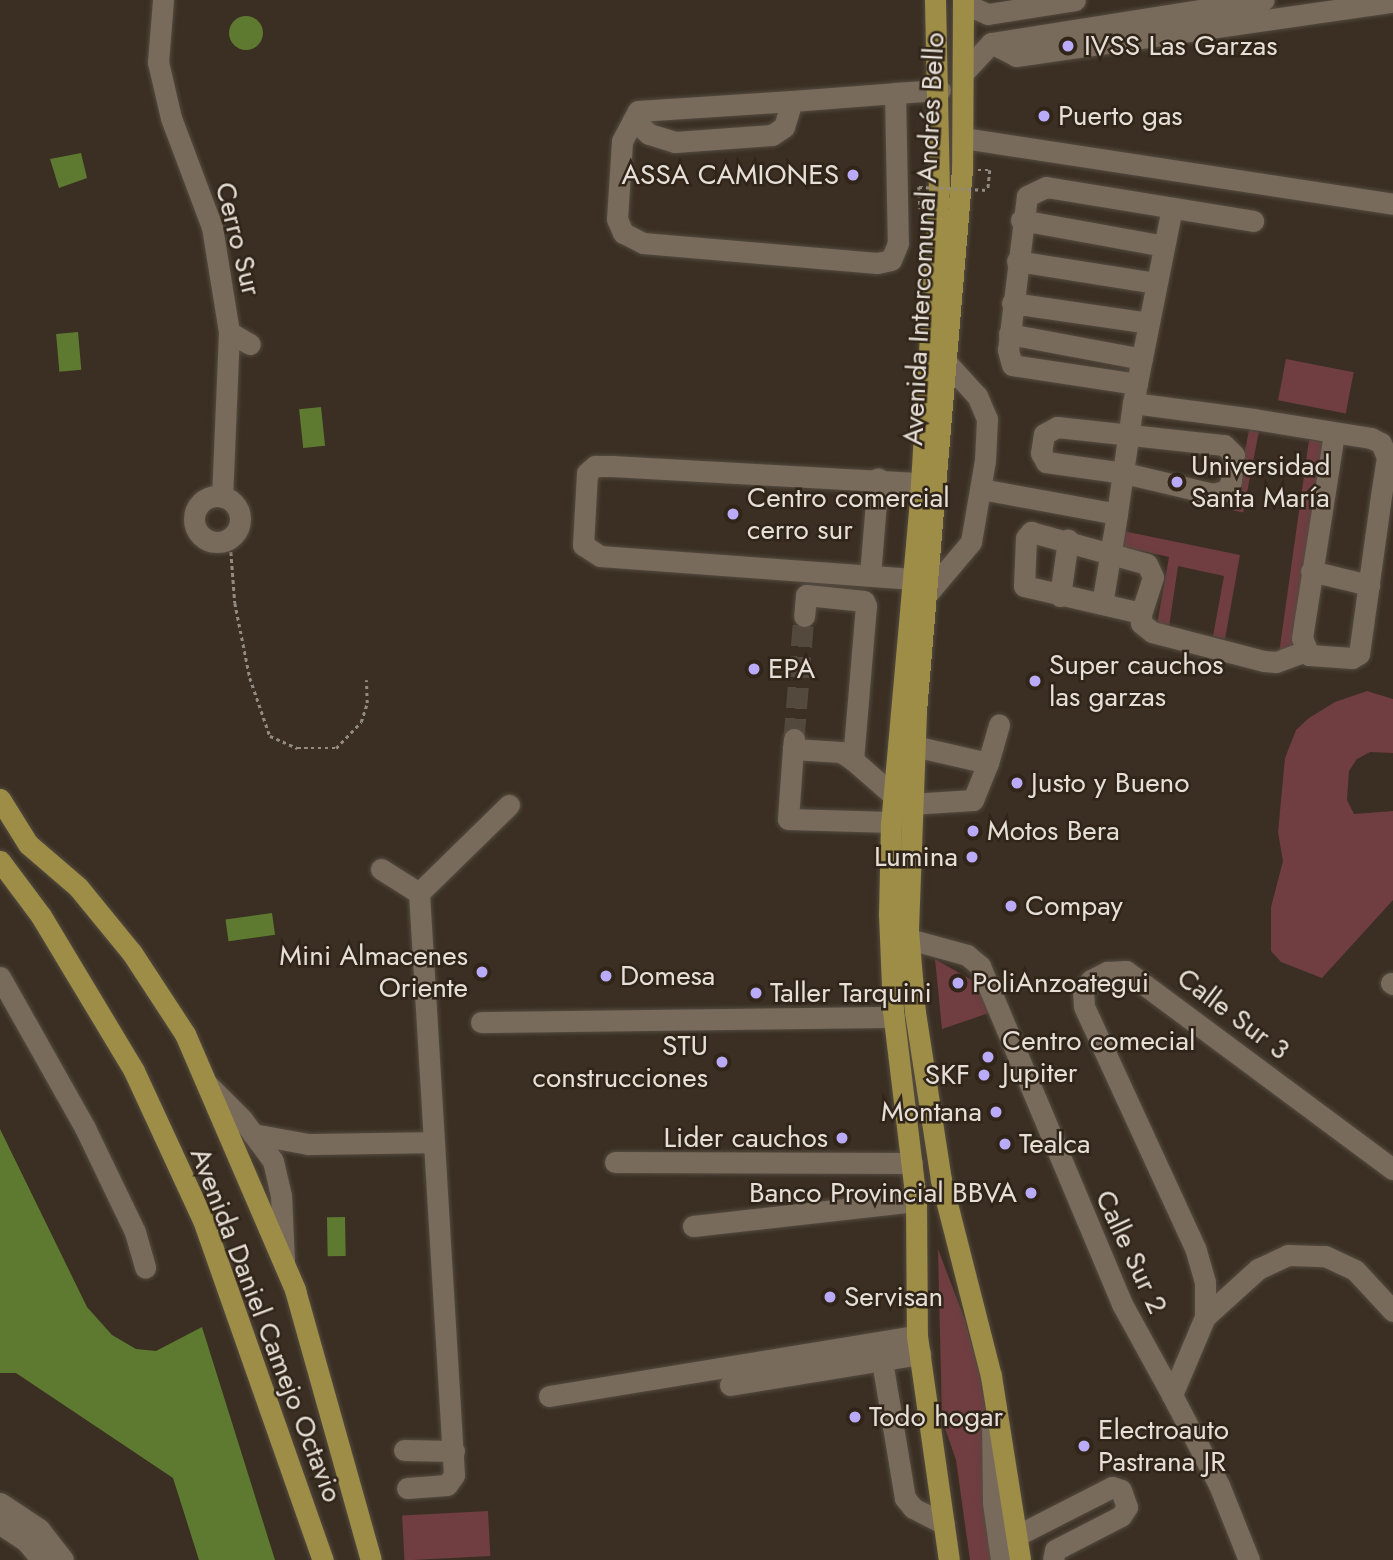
<!DOCTYPE html>
<meta charset="utf-8">
<style>
body{margin:0}
#map{position:relative;width:1393px;height:1560px;overflow:hidden;background:#3a2f22;font-family:Jost,sans-serif}
div>[style]{position:absolute}
[style*='--x']{left:calc(var(--x)*1px);top:calc(var(--y)*1px);width:calc(var(--w)*1px);rotate:calc(var(--a)*1deg)}
.green>*{inset:0;background:#703d41;transform-origin:0 0}
.water>*{inset:0;background:#5e7a31;transform-origin:0 0}
.round{border-radius:50%}
.minor-tunnel>*{height:21px;margin-top:-10.5px;transform-origin:0;background:repeating-linear-gradient(90deg,#54493d 0 21px,transparent 0 31px)}
.path>*{height:2.5px;margin-top:-1.25px;transform-origin:0;background:repeating-linear-gradient(90deg,#948b80 0 3.5px,transparent 0 7px)}
.roads{filter:drop-shadow(0 0 2px #544b40) drop-shadow(0 0 2px #544b40)}
.minor>*{height:21px;margin:-10.5px;padding:0 10.5px;transform-origin:10.5px;border-radius:10.5px;background:#786b5c}
.minor>.ring{margin:-10.5px;padding:0;box-sizing:content-box;background:none;border:21px solid #786b5c;border-radius:50%}
.major>*{height:21px;margin:-10.5px;padding:0 10.5px;transform-origin:10.5px;border-radius:10.5px;background:#9d8d46}
.path-bridge>*{height:2.5px;margin-top:-1.25px;transform-origin:0;background:repeating-linear-gradient(90deg,#948b80 0 3.5px,transparent 0 7px)}
.dots>*{width:19px;height:19px;translate:-50% -50%;box-sizing:border-box;border:4px solid #302518;border-radius:50%}
span{translate:-50% -50%;white-space:nowrap;text-align:center;line-height:1.15;-webkit-text-stroke:5px #302518;paint-order:stroke}
.poi-label{font-size:28px;color:#e6dfd7}
.left{translate:0 -50%;text-align:left}
.right{translate:-100% -50%;text-align:right}
.street-label{font-size:28px;color:#e6dfd7}
</style>
<div id="map">
<div class="green">
<i style="left:1286px;top:359px;width:69px;height:42px;rotate:11deg"></i>
<i style="left:1249px;top:430px;width:10px;height:82px;rotate:11deg"></i>
<i style="left:1309px;top:440px;width:15px;height:213px;rotate:8deg"></i>
<i style="clip-path:polygon(1123px 531px,1240px 555px,1225px 639px,1213px 636px,1224px 576px,1178px 566px,1169px 627px,1157px 624px,1169px 557px,1120px 546px)"></i>
<i style="clip-path:polygon(1367px 691px,1393px 699px,1393px 753px,1370px 752px,1357px 759px,1349px 771px,1347px 800px,1354px 814px,1393px 811px,1393px 900px,1322px 978px,1281px 962px,1271px 951px,1271px 907px,1283px 861px,1278px 832px,1285px 758px,1296px 730px,1309px 718px,1335px 702px)"></i>
<i style="clip-path:polygon(935px 959px,975px 982px,989px 1013px,942px 1029px)"></i>
<i style="clip-path:polygon(938px 1249px,965px 1320px,986px 1396px,992px 1560px,970px 1560px,956px 1460px,942px 1420px)"></i>
<i style="left:488px;top:1511px;width:45px;height:86px;rotate:87deg"></i>
</div>
<div class="water">
<i class="round" style="left:229px;top:16px;width:34px;height:34px"></i>
<i style="clip-path:polygon(81px 153px,87px 178px,59px 188px,50px 159px)"></i>
<i style="left:78px;top:332px;width:38px;height:22px;rotate:85deg"></i>
<i style="left:321px;top:407px;width:39px;height:22px;rotate:84deg"></i>
<i style="left:272px;top:913px;width:22px;height:47px;rotate:82deg"></i>
<i style="clip-path:polygon(0 1129px,87px 1307px,112px 1335px,136px 1349px,156px 1351px,202px 1327px,275px 1560px,199px 1560px,173px 1478px,16px 1373px,0 1373px)"></i>
<i style="left:345px;top:1217px;width:39px;height:18px;rotate:89deg"></i>
</div>
<div class="minor-tunnel">
<i style="--x:794;--y:739;--w:123;--a:-85.4"></i>
</div>
<div class="path">
<i style="--x:978;--y:170;--w:12;--a:0"></i>
<i style="--x:990;--y:170;--w:20;--a:96"></i>
<i style="--x:919;--y:187;--w:22;--a:87"></i>
<i style="--x:230;--y:538;--w:65;--a:85.6"></i>
<i style="--x:235;--y:603;--w:76;--a:78.7"></i>
<i style="--x:250;--y:678;--w:61;--a:71"></i>
<i style="--x:270;--y:736;--w:30;--a:24"></i>
<i style="--x:297;--y:748;--w:39;--a:0"></i>
<i style="--x:336;--y:748;--w:36;--a:-46"></i>
<i style="--x:361;--y:722;--w:20;--a:-72"></i>
<i style="--x:367;--y:703;--w:23;--a:-92"></i>
</div>
<div class="roads">
<div class="minor">
<i style="--x:163;--y:0;--w:62;--a:94.6"></i>
<i style="--x:158;--y:62;--w:57;--a:76.9"></i>
<i style="--x:171;--y:118;--w:116;--a:69.4"></i>
<i style="--x:212;--y:227;--w:106;--a:80.8"></i>
<i style="--x:229;--y:332;--w:165;--a:92.4"></i>
<i style="--x:963;--y:3;--w:27;--a:24"></i>
<i style="--x:988;--y:14;--w:88;--a:-9.1"></i>
<i style="--x:991;--y:43;--w:28;--a:27"></i>
<i style="--x:1016;--y:56;--w:381;--a:-8.2"></i>
<i style="--x:965;--y:71;--w:38;--a:-47"></i>
<i style="--x:991;--y:43;--w:276;--a:-9"></i>
<i style="--x:895;--y:93;--w:150;--a:88.9"></i>
<i style="--x:898;--y:243;--w:18;--a:112"></i>
<i style="--x:891;--y:260;--w:14;--a:168"></i>
<i style="--x:877;--y:263;--w:235;--a:-175.1"></i>
<i style="--x:643;--y:243;--w:22;--a:-153"></i>
<i style="--x:623;--y:233;--w:15;--a:-113"></i>
<i style="--x:617;--y:219;--w:78;--a:-86.3"></i>
<i style="--x:622;--y:141;--w:34;--a:-62"></i>
<i style="--x:638;--y:111;--w:154;--a:-3.7"></i>
<i style="--x:792;--y:101;--w:103;--a:-4.4"></i>
<i style="--x:895;--y:93;--w:45;--a:-3.8"></i>
<i style="--x:633;--y:120;--w:21;--a:41"></i>
<i style="--x:649;--y:134;--w:27;--a:17"></i>
<i style="--x:675;--y:142;--w:97;--a:-4.1"></i>
<i style="--x:772;--y:135;--w:14;--a:-34"></i>
<i style="--x:784;--y:127;--w:27;--a:-73"></i>
<i style="--x:963;--y:138;--w:435;--a:8.7"></i>
<i style="--x:1021;--y:220;--w:145;--a:10.3"></i>
<i style="--x:1017;--y:261;--w:141;--a:9"></i>
<i style="--x:1012;--y:303;--w:138;--a:8.3"></i>
<i style="--x:229;--y:332;--w:24;--a:30"></i>
<i style="--x:1009;--y:334;--w:135;--a:10.6"></i>
<i style="--x:1137;--y:384;--w:126;--a:-171.4"></i>
<i style="--x:1012;--y:365;--w:16;--a:-105"></i>
<i style="--x:1008;--y:350;--w:155;--a:-83"></i>
<i style="--x:1027;--y:196;--w:21;--a:-25"></i>
<i style="--x:1046;--y:187;--w:210;--a:9.3"></i>
<i style="--x:1133;--y:403;--w:122;--a:7.5"></i>
<i style="--x:1254;--y:419;--w:119;--a:9.2"></i>
<i style="--x:1371;--y:438;--w:11;--a:27"></i>
<i style="--x:1381;--y:443;--w:15;--a:67"></i>
<i style="--x:1387;--y:457;--w:47;--a:98.7"></i>
<i style="--x:1380;--y:503;--w:152;--a:97.9"></i>
<i style="--x:1359;--y:654;--w:8;--a:150"></i>
<i style="--x:1352;--y:658;--w:43;--a:-176"></i>
<i style="--x:1309;--y:655;--w:18;--a:-112"></i>
<i style="--x:1302;--y:638;--w:207;--a:-81.1"></i>
<i style="--x:1057;--y:427;--w:168;--a:6.2"></i>
<i style="--x:1224;--y:445;--w:14;--a:45"></i>
<i style="--x:1234;--y:455;--w:26;--a:97"></i>
<i style="--x:1231;--y:481;--w:10;--a:114"></i>
<i style="--x:1227;--y:490;--w:15;--a:164"></i>
<i style="--x:1213;--y:494;--w:91;--a:-166.7"></i>
<i style="--x:1124;--y:473;--w:79;--a:-172"></i>
<i style="--x:1046;--y:462;--w:10;--a:-119"></i>
<i style="--x:1041;--y:453;--w:19;--a:-81"></i>
<i style="--x:1044;--y:434;--w:15;--a:-28"></i>
<i style="--x:981;--y:489;--w:138;--a:10.4"></i>
<i style="--x:1117;--y:514;--w:112;--a:-81.8"></i>
<i style="--x:1133;--y:403;--w:199;--a:-78.7"></i>
<i class="ring" style="left:194px;top:496px;width:25px;height:25px"></i>
<i style="--x:1031;--y:532;--w:120;--a:15.4"></i>
<i style="--x:1147;--y:564;--w:14;--a:65"></i>
<i style="--x:1153;--y:577;--w:38;--a:108"></i>
<i style="--x:1141;--y:613;--w:120;--a:-167"></i>
<i style="--x:1024;--y:586;--w:48;--a:-87.6"></i>
<i style="--x:1026;--y:538;--w:8;--a:-50"></i>
<i style="--x:1311;--y:571;--w:60;--a:13.6"></i>
<i style="--x:870;--y:575;--w:97;--a:-85.3"></i>
<i style="--x:913;--y:579;--w:314;--a:-175.8"></i>
<i style="--x:600;--y:556;--w:20;--a:-147"></i>
<i style="--x:583;--y:545;--w:72;--a:-86.8"></i>
<i style="--x:587;--y:473;--w:11;--a:-41"></i>
<i style="--x:595;--y:466;--w:18;--a:0"></i>
<i style="--x:613;--y:466;--w:307;--a:3.2"></i>
<i style="--x:928;--y:593;--w:67;--a:-49.9"></i>
<i style="--x:971;--y:542;--w:83;--a:-80.3"></i>
<i style="--x:985;--y:460;--w:41;--a:-87.2"></i>
<i style="--x:987;--y:419;--w:25;--a:-113"></i>
<i style="--x:977;--y:396;--w:45;--a:-132.3"></i>
<i style="--x:1060;--y:596;--w:57;--a:-81.9"></i>
<i style="--x:1102;--y:604;--w:91;--a:-80.5"></i>
<i style="--x:1141;--y:613;--w:10;--a:90"></i>
<i style="--x:1141;--y:623;--w:14;--a:39"></i>
<i style="--x:1152;--y:632;--w:116;--a:14.5"></i>
<i style="--x:1264;--y:661;--w:12;--a:5"></i>
<i style="--x:1276;--y:662;--w:30;--a:-20"></i>
<i style="--x:794;--y:739;--w:10;--a:96"></i>
<i style="--x:793;--y:749;--w:48;--a:3.6"></i>
<i style="--x:841;--y:752;--w:14;--a:34"></i>
<i style="--x:853;--y:760;--w:155;--a:-85.2"></i>
<i style="--x:866;--y:606;--w:5;--a:-112"></i>
<i style="--x:864;--y:601;--w:58;--a:-174.1"></i>
<i style="--x:806;--y:595;--w:21;--a:95"></i>
<i style="--x:793;--y:749;--w:70;--a:94.1"></i>
<i style="--x:788;--y:819;--w:103;--a:1.7"></i>
<i style="--x:853;--y:760;--w:53;--a:41.2"></i>
<i style="--x:988;--y:763;--w:40;--a:-74"></i>
<i style="--x:910;--y:804;--w:63;--a:-3.6"></i>
<i style="--x:973;--y:800;--w:40;--a:-68"></i>
<i style="--x:988;--y:763;--w:76;--a:-167.1"></i>
<i style="--x:381;--y:869;--w:45;--a:32.3"></i>
<i style="--x:909;--y:939;--w:60;--a:15.4"></i>
<i style="--x:967;--y:955;--w:17;--a:40"></i>
<i style="--x:980;--y:966;--w:367;--a:67.2"></i>
<i style="--x:1122;--y:1304;--w:104;--a:61.2"></i>
<i style="--x:0;--y:977;--w:173;--a:60.6"></i>
<i style="--x:85;--y:1128;--w:115;--a:64.3"></i>
<i style="--x:135;--y:1232;--w:37;--a:74"></i>
<i style="--x:1391;--y:983;--w:2;--a:27"></i>
<i style="--x:481;--y:1022;--w:413;--a:-0.7"></i>
<i style="--x:207;--y:1084;--w:49;--a:45"></i>
<i style="--x:242;--y:1119;--w:52;--a:53.6"></i>
<i style="--x:273;--y:1161;--w:35;--a:77"></i>
<i style="--x:281;--y:1195;--w:67;--a:87.4"></i>
<i style="--x:253;--y:1134;--w:56;--a:10.3"></i>
<i style="--x:308;--y:1144;--w:123;--a:-0.9"></i>
<i style="--x:615;--y:1162;--w:297;--a:0.2"></i>
<i style="--x:693;--y:1226;--w:224;--a:-6.4"></i>
<i style="--x:1205;--y:1317;--w:35;--a:-90"></i>
<i style="--x:1205;--y:1282;--w:33;--a:-106"></i>
<i style="--x:1196;--y:1250;--w:268;--a:-114.7"></i>
<i style="--x:1084;--y:1006;--w:15;--a:-94"></i>
<i style="--x:1083;--y:991;--w:14;--a:-54"></i>
<i style="--x:1091;--y:980;--w:18;--a:-27"></i>
<i style="--x:1107;--y:972;--w:19;--a:-3"></i>
<i style="--x:1126;--y:971;--w:332;--a:36.6"></i>
<i style="--x:882;--y:1361;--w:139;--a:80.5"></i>
<i style="--x:905;--y:1498;--w:13;--a:51"></i>
<i style="--x:913;--y:1508;--w:35;--a:27"></i>
<i style="--x:730;--y:1385;--w:193;--a:-9.3"></i>
<i style="--x:549;--y:1396;--w:373;--a:-9.3"></i>
<i style="--x:992;--y:1419;--w:84;--a:89.3"></i>
<i style="--x:993;--y:1503;--w:58;--a:82"></i>
<i style="--x:404;--y:1450;--w:50;--a:1.1"></i>
<i style="--x:407;--y:1488;--w:40;--a:-4.3"></i>
<i style="--x:447;--y:1485;--w:12;--a:-55"></i>
<i style="--x:454;--y:1475;--w:583;--a:-93.44"></i>
<i style="--x:419;--y:893;--w:126;--a:-44.4"></i>
<i style="--x:0;--y:1503;--w:47;--a:33.7"></i>
<i style="--x:39;--y:1529;--w:39;--a:52"></i>
<i style="--x:0;--y:1524;--w:31;--a:33"></i>
<i style="--x:26;--y:1541;--w:25;--a:50"></i>
<i style="--x:1016;--y:1536;--w:108;--a:-27"></i>
<i style="--x:1112;--y:1487;--w:9;--a:18"></i>
<i style="--x:1121;--y:1490;--w:18;--a:71"></i>
<i style="--x:1127;--y:1507;--w:11;--a:124"></i>
<i style="--x:1121;--y:1516;--w:74;--a:152.7"></i>
<i style="--x:1055;--y:1550;--w:10;--a:101"></i>
<i style="--x:1249;--y:1560;--w:81;--a:-111.8"></i>
<i style="--x:1219;--y:1485;--w:102;--a:-117.6"></i>
<i style="--x:1172;--y:1395;--w:85;--a:-67.1"></i>
<i style="--x:1205;--y:1317;--w:72;--a:-42.2"></i>
<i style="--x:1258;--y:1269;--w:33;--a:-25"></i>
<i style="--x:1288;--y:1255;--w:37;--a:2"></i>
<i style="--x:1325;--y:1256;--w:33;--a:25"></i>
<i style="--x:1355;--y:1270;--w:56;--a:47.2"></i>
</div>
<div class="major">
<i style="--x:935;--y:0;--w:189;--a:88.8"></i>
<i style="--x:939;--y:189;--w:312;--a:93.5"></i>
<i style="--x:920;--y:500;--w:323;--a:95.1"></i>
<i style="--x:891;--y:822;--w:92;--a:91.2"></i>
<i style="--x:889;--y:914;--w:97;--a:87.6"></i>
<i style="--x:893;--y:1011;--w:191;--a:83.1"></i>
<i style="--x:916;--y:1201;--w:135;--a:89.6"></i>
<i style="--x:917;--y:1336;--w:226;--a:81.9"></i>
<i style="--x:963;--y:0;--w:169;--a:90.3"></i>
<i style="--x:962;--y:169;--w:544;--a:94.85"></i>
<i style="--x:916;--y:711;--w:220;--a:92.1"></i>
<i style="--x:908;--y:931;--w:81;--a:85.1"></i>
<i style="--x:915;--y:1012;--w:170;--a:81.2"></i>
<i style="--x:941;--y:1180;--w:202;--a:75.7"></i>
<i style="--x:991;--y:1376;--w:186;--a:81"></i>
<i style="--x:0;--y:799;--w:53;--a:58.1"></i>
<i style="--x:28;--y:844;--w:66;--a:40.7"></i>
<i style="--x:78;--y:887;--w:85;--a:50.7"></i>
<i style="--x:132;--y:953;--w:97;--a:56.8"></i>
<i style="--x:185;--y:1034;--w:279;--a:66.7"></i>
<i style="--x:295;--y:1290;--w:280;--a:74.3"></i>
<i style="--x:0;--y:861;--w:69;--a:53.3"></i>
<i style="--x:41;--y:916;--w:181;--a:59"></i>
<i style="--x:134;--y:1071;--w:164;--a:65.2"></i>
<i style="--x:203;--y:1220;--w:361;--a:70.6"></i>
</div>
</div>
<div class="path-bridge">
<i style="--x:919;--y:187;--w:69;--a:2.5"></i>
</div>
<div class="dots">
<i style="left:1068px;top:46px;background:#b9abf7"></i>
<i style="left:1044px;top:116px;background:#b9abf7"></i>
<i style="left:853px;top:175px;background:#b9abf7"></i>
<i style="left:1177px;top:482px;background:#b9abf7"></i>
<i style="left:733px;top:514px;background:#b9abf7"></i>
<i style="left:754px;top:669px;background:#b9abf7"></i>
<i style="left:1035px;top:681px;background:#b9abf7"></i>
<i style="left:1017px;top:783px;background:#b9abf7"></i>
<i style="left:973px;top:831px;background:#b9abf7"></i>
<i style="left:972px;top:857px;background:#b9abf7"></i>
<i style="left:1011px;top:906px;background:#b9abf7"></i>
<i style="left:482px;top:972px;background:#b9abf7"></i>
<i style="left:606px;top:976px;background:#b9abf7"></i>
<i style="left:958px;top:983px;background:#b9abf7"></i>
<i style="left:756px;top:993px;background:#b9abf7"></i>
<i style="left:988px;top:1057px;background:#b9abf7"></i>
<i style="left:722px;top:1062px;background:#b9abf7"></i>
<i style="left:984px;top:1075px;background:#b9abf7"></i>
<i style="left:996px;top:1112px;background:#b9abf7"></i>
<i style="left:842px;top:1138px;background:#b9abf7"></i>
<i style="left:1005px;top:1144px;background:#b9abf7"></i>
<i style="left:1031px;top:1193px;background:#b9abf7"></i>
<i style="left:830px;top:1297px;background:#b9abf7"></i>
<i style="left:855px;top:1417px;background:#b9abf7"></i>
<i style="left:1084px;top:1446px;background:#b9abf7"></i>
</div>
<div class="poi-label">
<span class="left" style="left:1084px;top:46px">IVSS Las Garzas</span>
<span class="left" style="left:1058px;top:116px">Puerto gas</span>
<span class="right" style="left:839px;top:175px">ASSA CAMIONES</span>
<span class="left" style="left:1191px;top:482px">Universidad<br>Santa María</span>
<span class="left" style="left:747px;top:514px">Centro comercial<br>cerro sur</span>
<span class="left" style="left:1049px;top:681px">Super cauchos<br>las garzas</span>
<span class="left" style="left:768px;top:669px">EPA</span>
<span class="left" style="left:1031px;top:783px">Justo y Bueno</span>
<span class="left" style="left:987px;top:831px">Motos Bera</span>
<span class="right" style="left:958px;top:857px">Lumina</span>
<span class="left" style="left:1025px;top:906px">Compay</span>
<span class="right" style="left:468px;top:972px">Mini Almacenes<br>Oriente</span>
<span class="left" style="left:620px;top:976px">Domesa</span>
<span class="left" style="left:972px;top:983px">PoliAnzoategui</span>
<span class="left" style="left:770px;top:993px">Taller Tarquini</span>
<span class="left" style="left:1002px;top:1057px">Centro comecial<br>Jupiter</span>
<span class="right" style="left:708px;top:1062px">STU<br>construcciones</span>
<span class="right" style="left:970px;top:1075px">SKF</span>
<span class="right" style="left:982px;top:1112px">Montana</span>
<span class="right" style="left:828px;top:1138px">Lider cauchos</span>
<span class="left" style="left:1019px;top:1144px">Tealca</span>
<span class="right" style="left:1017px;top:1193px">Banco Provincial BBVA</span>
<span class="left" style="left:844px;top:1297px">Servisan</span>
<span class="left" style="left:869px;top:1417px">Todo hogar</span>
<span class="left" style="left:1098px;top:1446px">Electroauto<br>Pastrana JR</span>
</div>
<div class="street-label">
<span style="left:238px;top:239px;rotate:76deg">Cerro Sur</span>
<span style="left:924px;top:239px;rotate:-87deg">Avenida Intercomunal Andrés Bello</span>
<span style="left:1233px;top:1014px;rotate:37deg">Calle Sur 3</span>
<span style="left:1131px;top:1252px;rotate:65deg">Calle Sur 2</span>
<span style="left:266px;top:1325px;rotate:69deg">Avenida Daniel Camejo Octavio</span>
</div>
</div>
